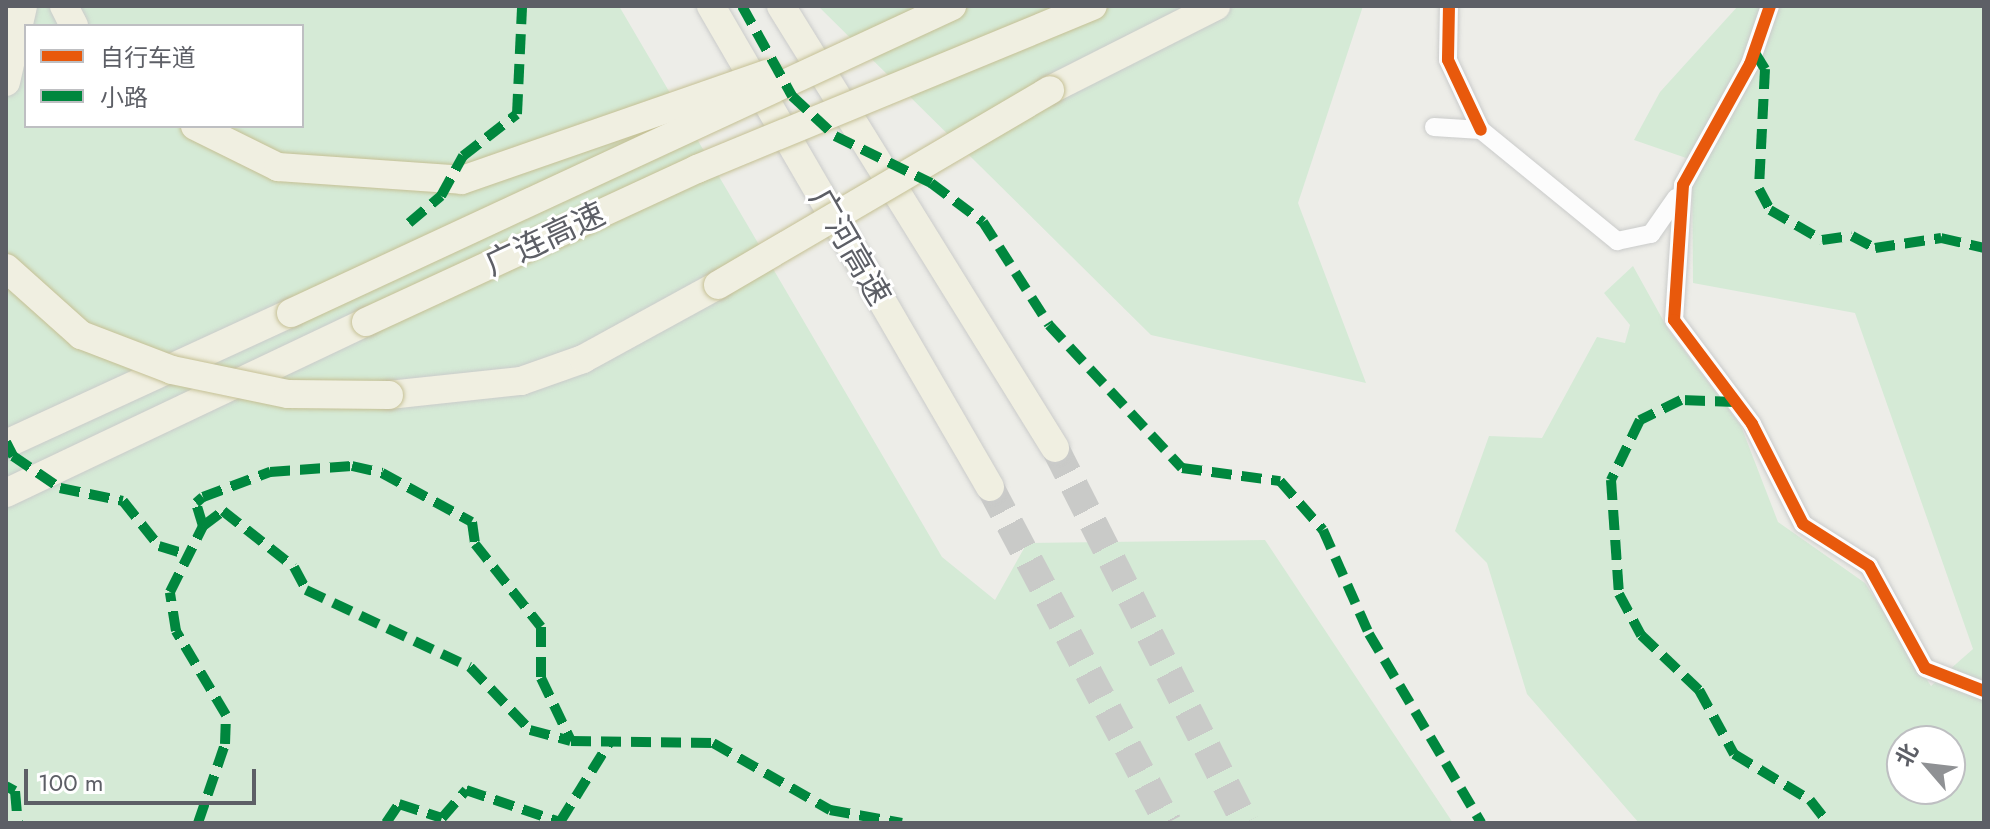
<!DOCTYPE html>
<meta charset="utf-8">
<style>
body{margin:0}
#map{position:relative;width:1990px;height:829px;overflow:hidden;background:#edede8;font-family:Jost,"Noto Sans SC",sans-serif}
div>[style]{position:absolute}
[style*='--x']{left:calc(var(--x)*1px);top:calc(var(--y)*1px);width:calc(var(--w)*1px);rotate:calc(var(--a)*1deg)}
.green>*{inset:0;background:#d5ead6}
.highway-tunnel>*{height:28px;margin-top:-14px;transform-origin:0;background:repeating-linear-gradient(90deg,#c9cac8 0 28px,transparent 0 42px)}
.roads{filter:drop-shadow(0 0 2px #cacbca) drop-shadow(0 0 2px #cacbca)}
.minor>*{height:18px;margin:-9px;padding:0 9px;transform-origin:9px;border-radius:9px;background:#fcfcfc}
.highway>*{height:28px;margin:-14px;padding:0 14px;transform-origin:14px;border-radius:14px;background:#f0efe1}
.bridges{filter:drop-shadow(0 0 2px #c5c094) drop-shadow(0 0 2px #c5c094)}
.highway-bridge>*{height:28px;margin:-14px;padding:0 14px;transform-origin:14px;border-radius:14px;background:#f0efe1}
.quiet>*{height:10px;margin-top:-5px;transform-origin:0;background:repeating-linear-gradient(90deg,#00873e 0 20px,transparent 0 30px)}
.cycleway>*{height:12px;margin:-6px;padding:0 6px;transform-origin:6px;border-radius:6px;background:#e8590c}
span{translate:-50% -50%;white-space:nowrap;text-align:center;line-height:1.15;-webkit-text-stroke:6px #fff;paint-order:stroke}
.street-label{font-size:32px;color:#5d5f66}
.frame{position:absolute;inset:0;border:8px solid #5d5f66;pointer-events:none}
.legend{position:absolute;left:24px;top:24px;width:280px;height:104px;box-sizing:border-box;background:#fff;border:2px solid #bebfc2;margin:0;padding:10px 14px;list-style:none;font-size:24px;color:#5d5f66}
.legend li{display:flex;align-items:center;gap:16px;height:40px}
.legend b{width:40px;border:2px solid #bebfc2}
.north{position:absolute;left:1886px;top:725px;width:80px;height:80px;box-sizing:border-box;background:#fff;border:2px solid #bebfc2;border-radius:50%;rotate:298deg;font-size:22px;font-weight:700;line-height:32px;text-align:center;color:#5d5f66}
.north::after{content:'';display:block;margin:auto;width:28px;height:36px;background:#8f9194;clip-path:polygon(50% 0,100% 100%,50% 72%,0 100%)}
.scale{position:absolute;left:24px;top:769px;width:232px;height:36px;box-sizing:border-box;border:4px solid #5d5f66;border-top:0;padding-left:10px;font-size:24px;line-height:28px;white-space:nowrap;color:#5d5f66;-webkit-text-stroke:6px #fff;paint-order:stroke}
</style>
<div id="map">
<div class="green">
<i style="clip-path:polygon(evenodd,6px 6px,619px 6px,942px 557px,995px 600px,1027px 543px,1265px 540px,1453px 823px,6px 823px,6px 6px,26px 26px,302px 26px,302px 126px,26px 126px,26px 26px)"></i>
<i style="clip-path:polygon(818px 6px,1363px 6px,1298px 203px,1366px 383px,1151px 335px)"></i>
<i style="clip-path:polygon(evenodd,1738px 6px,1984px 6px,1984px 823px,1639px 823px,1527px 694px,1487px 563px,1455px 531px,1489px 436px,1542px 438px,1597px 337px,1625px 343px,1630px 325px,1604px 293px,1633px 266px,1668px 329px,1741px 426px,1778px 522px,1865px 583px,1931px 686px,1973px 649px,1855px 313px,1693px 283px,1692px 160px,1634px 140px,1660px 92px,1738px 6px,1902px 741px,1950px 741px,1950px 789px,1902px 789px,1902px 741px)"></i>
</div>
<div class="highway-tunnel">
<i style="--x:1055;--y:448;--w:420;--a:63.1"></i>
<i style="--x:990;--y:487;--w:380;--a:62.1"></i>
</div>
<div class="roads">
<div class="minor">
<i style="--x:1449;--y:6;--w:54;--a:91.1"></i>
<i style="--x:1448;--y:60;--w:77;--a:64.8"></i>
<i style="--x:1770;--y:6;--w:61;--a:109"></i>
<i style="--x:1750;--y:64;--w:138;--a:119"></i>
<i style="--x:1683;--y:185;--w:135;--a:93.8"></i>
<i style="--x:1674;--y:320;--w:130;--a:53.1"></i>
<i style="--x:1752;--y:424;--w:112;--a:63"></i>
<i style="--x:1803;--y:524;--w:78;--a:32.5"></i>
<i style="--x:1869;--y:566;--w:116;--a:61.2"></i>
<i style="--x:1925;--y:668;--w:63;--a:21.3"></i>
<i style="--x:1434;--y:127;--w:47;--a:3.7"></i>
<i style="--x:1481;--y:130;--w:176;--a:39.2"></i>
<i style="--x:1617;--y:241;--w:35;--a:-12"></i>
<i style="--x:1651;--y:234;--w:44;--a:-55.2"></i>
</div>
<div class="highway">
<i style="--x:64;--y:6;--w:22;--a:63"></i>
<i style="--x:711;--y:6;--w:556;--a:59.88"></i>
<i style="--x:781;--y:6;--w:520;--a:58.2"></i>
<i style="--x:6;--y:82;--w:78;--a:-77.4"></i>
<i style="--x:1050;--y:90;--w:186;--a:-26.8"></i>
<i style="--x:389;--y:395;--w:133;--a:-6.1"></i>
<i style="--x:521;--y:381;--w:66;--a:-19.5"></i>
<i style="--x:583;--y:359;--w:154;--a:-28.7"></i>
<i style="--x:6;--y:444;--w:314;--a:-24.7"></i>
<i style="--x:6;--y:493;--w:399;--a:-25.4"></i>
</div>
</div>
<div class="bridges">
<div class="highway-bridge">
<i style="--x:195;--y:126;--w:93;--a:26.3"></i>
<i style="--x:278;--y:167;--w:184;--a:4"></i>
<i style="--x:462;--y:180;--w:323;--a:-19.2"></i>
<i style="--x:6;--y:268;--w:101;--a:41.8"></i>
<i style="--x:81;--y:335;--w:97;--a:21"></i>
<i style="--x:172;--y:370;--w:118;--a:11.7"></i>
<i style="--x:288;--y:394;--w:101;--a:0.6"></i>
<i style="--x:718;--y:285;--w:385;--a:-30.4"></i>
<i style="--x:291;--y:313;--w:729;--a:-24.91"></i>
<i style="--x:366;--y:322;--w:365;--a:-24.8"></i>
<i style="--x:697;--y:169;--w:428;--a:-22.4"></i>
</div>
</div>
<div class="quiet">
<i style="--x:742;--y:6;--w:103;--a:60.9"></i>
<i style="--x:792;--y:96;--w:59;--a:42.9"></i>
<i style="--x:835;--y:136;--w:107;--a:26.1"></i>
<i style="--x:931;--y:183;--w:65;--a:36.9"></i>
<i style="--x:983;--y:222;--w:122;--a:57.3"></i>
<i style="--x:1049;--y:325;--w:195;--a:47.1"></i>
<i style="--x:1182;--y:468;--w:99;--a:7.6"></i>
<i style="--x:1280;--y:481;--w:65;--a:48.7"></i>
<i style="--x:1323;--y:530;--w:114;--a:66.1"></i>
<i style="--x:1369;--y:634;--w:220;--a:59.3"></i>
<i style="--x:1755;--y:53;--w:19;--a:58"></i>
<i style="--x:1765;--y:69;--w:120;--a:92.9"></i>
<i style="--x:1759;--y:189;--w:24;--a:62"></i>
<i style="--x:1770;--y:210;--w:60;--a:30"></i>
<i style="--x:1822;--y:240;--w:30;--a:-8"></i>
<i style="--x:1852;--y:236;--w:26;--a:28"></i>
<i style="--x:1875;--y:248;--w:67;--a:-8.6"></i>
<i style="--x:1941;--y:238;--w:44;--a:13.1"></i>
<i style="--x:409;--y:223;--w:42;--a:-40.2"></i>
<i style="--x:441;--y:196;--w:46;--a:-61.2"></i>
<i style="--x:463;--y:156;--w:68;--a:-37.9"></i>
<i style="--x:517;--y:114;--w:108;--a:-87.3"></i>
<i style="--x:1735;--y:402;--w:54;--a:-177.9"></i>
<i style="--x:1681;--y:400;--w:46;--a:154"></i>
<i style="--x:1640;--y:420;--w:67;--a:115.8"></i>
<i style="--x:1611;--y:480;--w:114;--a:86"></i>
<i style="--x:1619;--y:594;--w:47;--a:61.8"></i>
<i style="--x:1641;--y:635;--w:80;--a:43.5"></i>
<i style="--x:1699;--y:690;--w:73;--a:61.3"></i>
<i style="--x:1734;--y:754;--w:89;--a:31.2"></i>
<i style="--x:1810;--y:800;--w:29;--a:52"></i>
<i style="--x:6;--y:442;--w:16;--a:63"></i>
<i style="--x:13;--y:456;--w:57;--a:34.2"></i>
<i style="--x:60;--y:488;--w:64;--a:11.7"></i>
<i style="--x:123;--y:501;--w:58;--a:51.3"></i>
<i style="--x:159;--y:546;--w:27;--a:17"></i>
<i style="--x:203;--y:526;--w:24;--a:-107"></i>
<i style="--x:196;--y:503;--w:9;--a:-41"></i>
<i style="--x:203;--y:497;--w:72;--a:-20.5"></i>
<i style="--x:270;--y:472;--w:82;--a:-4.2"></i>
<i style="--x:352;--y:466;--w:31;--a:13"></i>
<i style="--x:382;--y:473;--w:102;--a:28.6"></i>
<i style="--x:472;--y:522;--w:22;--a:82"></i>
<i style="--x:475;--y:544;--w:106;--a:51.5"></i>
<i style="--x:541;--y:627;--w:51;--a:90"></i>
<i style="--x:541;--y:678;--w:70;--a:64.5"></i>
<i style="--x:6;--y:786;--w:10;--a:29"></i>
<i style="--x:15;--y:791;--w:32;--a:85"></i>
<i style="--x:198;--y:823;--w:83;--a:-71.1"></i>
<i style="--x:225;--y:744;--w:29;--a:-88"></i>
<i style="--x:226;--y:715;--w:98;--a:-120.8"></i>
<i style="--x:176;--y:631;--w:39;--a:-99"></i>
<i style="--x:170;--y:592;--w:74;--a:-63.4"></i>
<i style="--x:203;--y:526;--w:25;--a:-37"></i>
<i style="--x:223;--y:511;--w:90;--a:38.3"></i>
<i style="--x:294;--y:567;--w:26;--a:62"></i>
<i style="--x:306;--y:590;--w:181;--a:25.2"></i>
<i style="--x:470;--y:667;--w:87;--a:46.4"></i>
<i style="--x:530;--y:730;--w:42;--a:15"></i>
<i style="--x:571;--y:741;--w:142;--a:0.8"></i>
<i style="--x:713;--y:743;--w:135;--a:29.8"></i>
<i style="--x:830;--y:810;--w:73;--a:10.2"></i>
<i style="--x:386;--y:823;--w:23;--a:-56"></i>
<i style="--x:399;--y:804;--w:45;--a:18"></i>
<i style="--x:442;--y:818;--w:37;--a:-49"></i>
<i style="--x:466;--y:790;--w:99;--a:18.8"></i>
<i style="--x:560;--y:822;--w:97;--a:-58.1"></i>
</div>
<div class="cycleway">
<i style="--x:1449;--y:6;--w:54;--a:91.1"></i>
<i style="--x:1448;--y:60;--w:77;--a:64.8"></i>
<i style="--x:1770;--y:6;--w:61;--a:109"></i>
<i style="--x:1750;--y:64;--w:138;--a:119"></i>
<i style="--x:1683;--y:185;--w:135;--a:93.8"></i>
<i style="--x:1674;--y:320;--w:130;--a:53.1"></i>
<i style="--x:1752;--y:424;--w:112;--a:63"></i>
<i style="--x:1803;--y:524;--w:78;--a:32.5"></i>
<i style="--x:1869;--y:566;--w:116;--a:61.2"></i>
<i style="--x:1925;--y:668;--w:63;--a:21.3"></i>
</div>
<div class="street-label">
<span style="left:545px;top:239px;rotate:-25deg">广连高速</span>
<span style="left:850px;top:247px;rotate:60deg">广河高速</span>
</div>
<div class="frame"></div>
<ul class="legend">
<li><b style="height:10px;background:#e8590c"></b>自行车道</li>
<li><b style="height:10px;background:#00873e"></b>小路</li>
</ul>
<div class="north">北</div>
<div class="scale">100 m</div>
</div>
